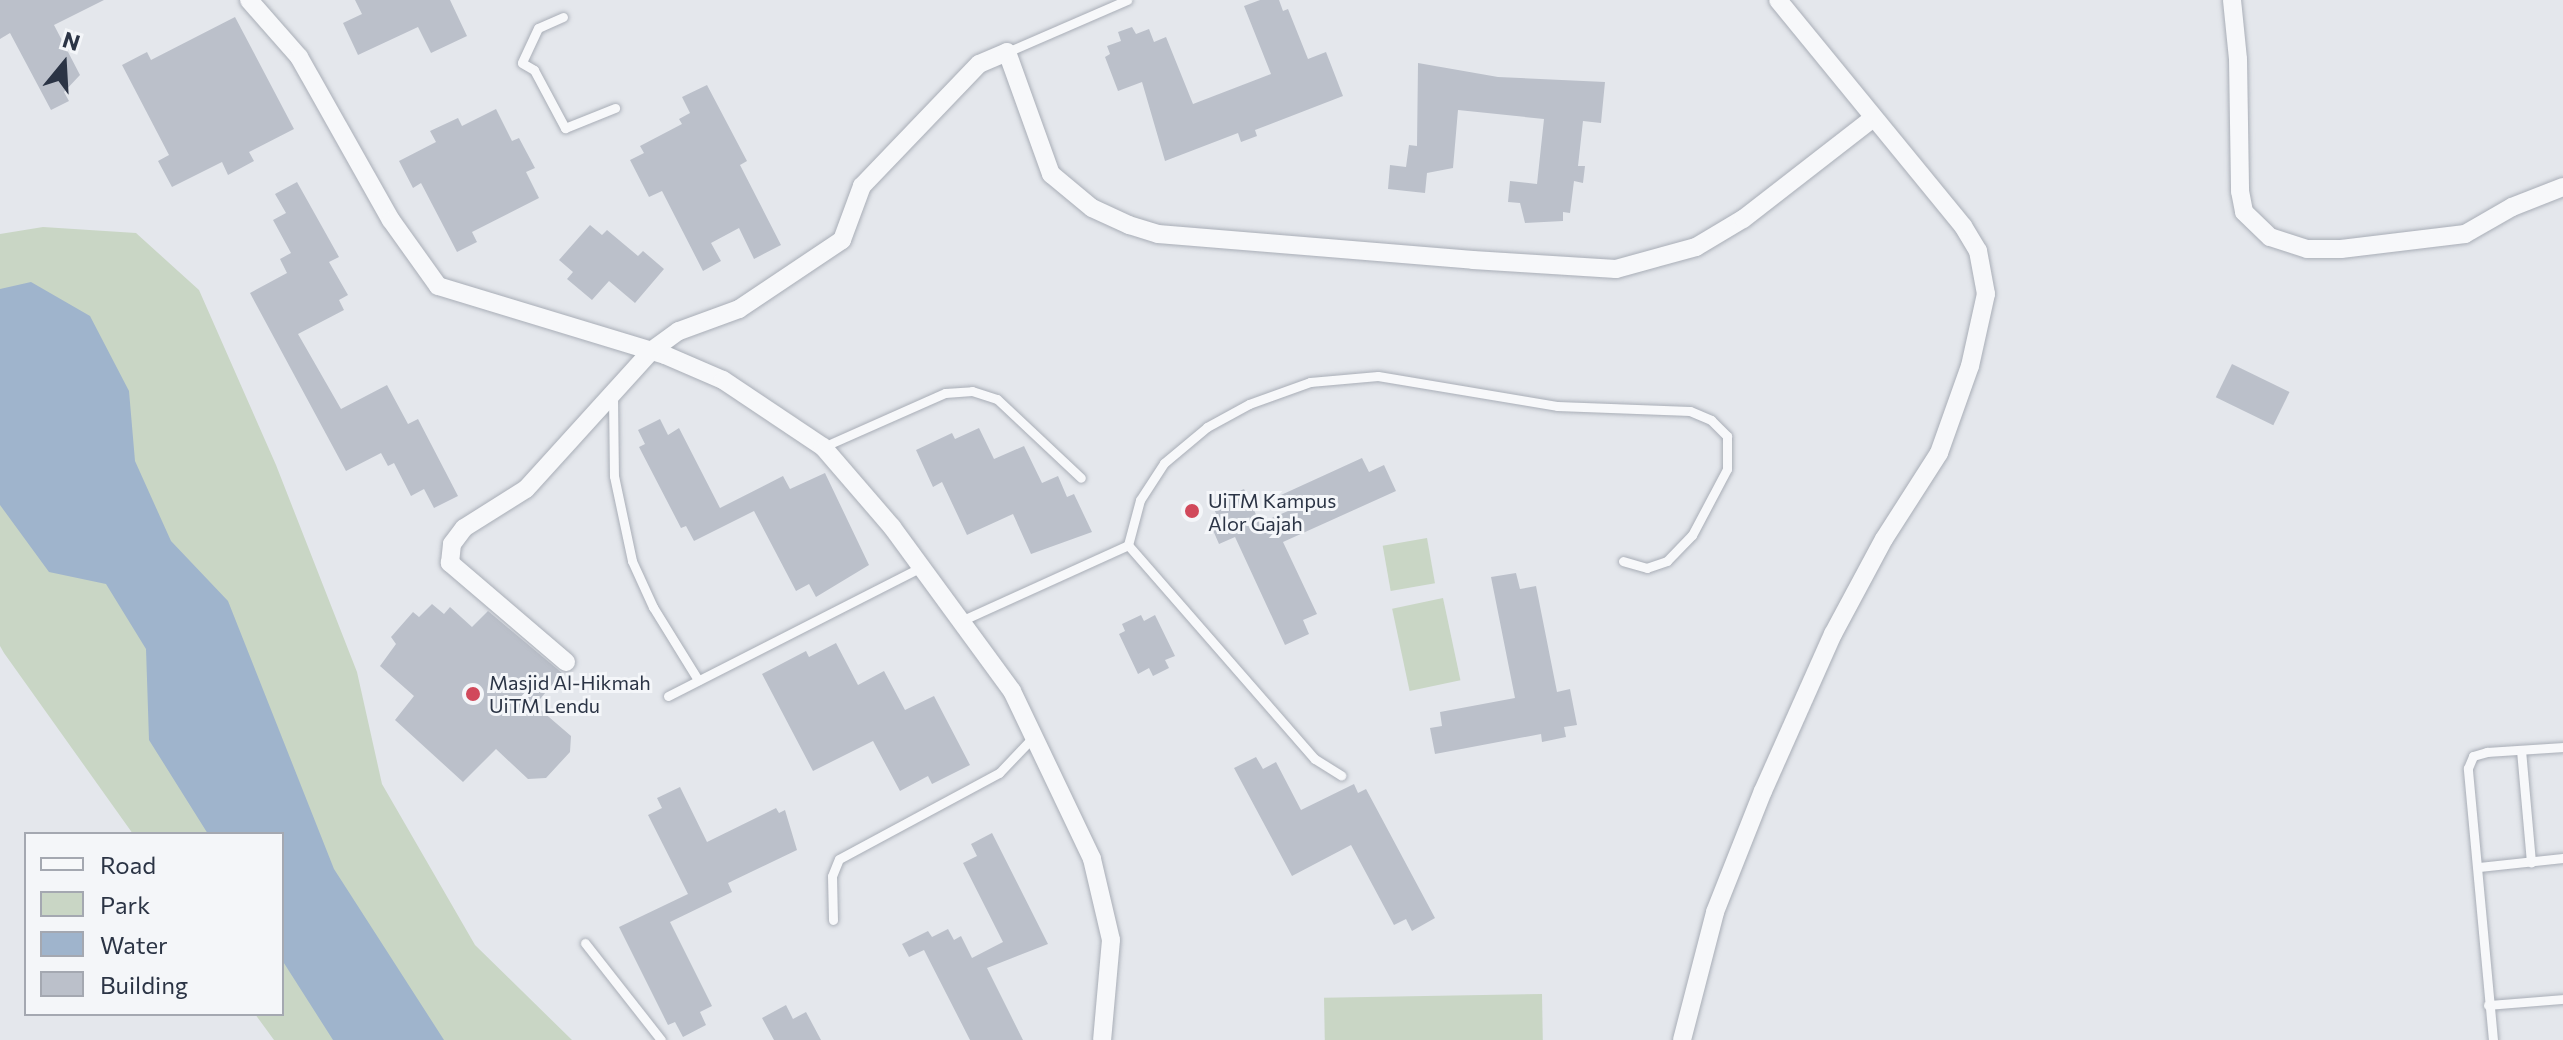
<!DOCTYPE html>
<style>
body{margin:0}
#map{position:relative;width:2563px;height:1040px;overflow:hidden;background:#e4e7ec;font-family:Commissioner,sans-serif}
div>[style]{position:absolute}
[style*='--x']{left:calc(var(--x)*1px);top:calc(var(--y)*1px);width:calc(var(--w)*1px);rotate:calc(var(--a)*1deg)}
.green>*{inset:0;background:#c9d6c5;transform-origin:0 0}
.water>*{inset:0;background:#9fb4cc}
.building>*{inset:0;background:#bbc0ca;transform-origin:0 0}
.roads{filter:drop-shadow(0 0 2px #a9aeb7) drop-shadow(0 0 2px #a9aeb7)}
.lane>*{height:9px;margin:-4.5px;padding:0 4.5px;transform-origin:4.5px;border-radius:4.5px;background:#f7f8fa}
.street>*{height:18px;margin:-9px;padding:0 9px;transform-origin:9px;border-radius:9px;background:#f7f8fa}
.dots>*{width:22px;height:22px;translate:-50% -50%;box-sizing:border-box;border:4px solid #f4f6f9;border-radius:50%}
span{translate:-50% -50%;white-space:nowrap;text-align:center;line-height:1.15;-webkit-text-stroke:6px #f4f6f9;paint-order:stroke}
.poi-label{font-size:20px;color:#2b3445}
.left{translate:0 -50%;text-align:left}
.legend{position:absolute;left:24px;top:832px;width:260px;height:184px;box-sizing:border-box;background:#f4f6f9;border:2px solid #a4a8b1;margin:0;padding:10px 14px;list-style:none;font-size:24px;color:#2b3445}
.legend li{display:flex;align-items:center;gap:16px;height:40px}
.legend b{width:40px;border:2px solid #a4a8b1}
.north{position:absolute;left:24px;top:24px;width:80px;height:80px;-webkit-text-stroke:6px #f4f6f9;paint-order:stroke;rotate:18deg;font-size:22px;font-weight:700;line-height:32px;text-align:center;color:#2b3445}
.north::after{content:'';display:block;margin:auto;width:28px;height:36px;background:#2b3445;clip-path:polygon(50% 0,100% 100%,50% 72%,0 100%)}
</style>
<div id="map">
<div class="green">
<i style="clip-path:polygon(43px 227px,136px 233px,199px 290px,276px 465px,357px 672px,382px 784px,475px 945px,572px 1040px,274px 1040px,255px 1014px,282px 1014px,282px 834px,133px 834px,4px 653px,0 646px,0 234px)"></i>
<i style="left:1427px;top:538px;width:46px;height:45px;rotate:80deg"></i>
<i style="left:1443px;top:598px;width:84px;height:52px;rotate:78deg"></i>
<i style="left:1542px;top:994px;width:46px;height:218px;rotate:89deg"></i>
</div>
<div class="water">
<i style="clip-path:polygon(31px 282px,90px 316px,129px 391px,135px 461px,171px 541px,228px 601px,334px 869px,444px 1040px,333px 1040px,282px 960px,282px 834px,208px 834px,149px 740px,146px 649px,106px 584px,49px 572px,0 505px,0 289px)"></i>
</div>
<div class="building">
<i style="clip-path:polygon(0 0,104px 0,54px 25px,80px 75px,64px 92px,69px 101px,51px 110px,10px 33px,0 39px)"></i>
<i style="clip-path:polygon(355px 0,450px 0,467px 36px,431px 53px,418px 27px,358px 55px,343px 23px,362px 14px)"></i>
<i style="clip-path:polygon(1260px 0,1279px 0,1283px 11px,1288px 9px,1308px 59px,1326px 52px,1343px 96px,1255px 130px,1257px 136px,1241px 142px,1238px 133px,1165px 161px,1142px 82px,1118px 91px,1105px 57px,1110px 54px,1107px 46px,1121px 41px,1118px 32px,1132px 27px,1136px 34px,1149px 29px,1154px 42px,1166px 37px,1193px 104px,1271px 74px,1244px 6px)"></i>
<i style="clip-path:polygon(235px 17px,294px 129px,249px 152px,254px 161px,228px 175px,222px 162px,172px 187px,158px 161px,169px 155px,122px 65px,147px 52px,151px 60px)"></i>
<i style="clip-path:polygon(1418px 63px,1498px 77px,1605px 82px,1601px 123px,1583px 121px,1578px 166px,1585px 166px,1583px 183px,1574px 181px,1570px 213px,1563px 212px,1563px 221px,1525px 223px,1520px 203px,1508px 202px,1510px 181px,1537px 184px,1544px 119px,1458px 110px,1453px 168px,1427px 173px,1425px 193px,1388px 189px,1390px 165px,1406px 167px,1409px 145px,1417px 146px)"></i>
<i style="clip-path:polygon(707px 85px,747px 161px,740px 165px,781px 245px,754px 259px,739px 228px,711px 243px,721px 261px,703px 271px,662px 191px,649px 197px,630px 160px,644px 153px,640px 146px,682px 124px,679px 119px,690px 113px,682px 97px)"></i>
<i style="clip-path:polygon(496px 109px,512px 141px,519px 138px,535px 168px,526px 172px,539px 198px,472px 232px,477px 242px,457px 252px,421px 183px,413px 188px,399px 161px,436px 142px,430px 131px,458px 118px,462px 126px)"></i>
<i style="clip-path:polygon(297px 182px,339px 257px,329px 262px,348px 295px,339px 300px,344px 310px,298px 334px,341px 409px,387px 385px,408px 424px,418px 419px,458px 496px,434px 508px,424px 489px,411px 496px,394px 463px,388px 466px,381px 453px,346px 471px,250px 293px,287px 273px,280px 259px,291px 253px,273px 220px,286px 213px,275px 194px)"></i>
<i style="clip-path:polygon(590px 225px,602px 235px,607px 230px,638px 256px,643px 251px,664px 269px,635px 303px,609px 281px,592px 300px,567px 279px,573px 272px,559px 260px)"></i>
<i style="left:2232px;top:364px;width:64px;height:37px;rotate:26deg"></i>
<i style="clip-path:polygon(660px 419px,668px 435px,679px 428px,720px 508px,783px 476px,790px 489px,825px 473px,869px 565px,816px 597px,809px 584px,796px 591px,754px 511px,694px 541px,686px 526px,681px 528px,639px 447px,645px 444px,638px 430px)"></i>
<i style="clip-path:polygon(979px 428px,994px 459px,1024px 446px,1042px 483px,1058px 476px,1067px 497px,1074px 494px,1092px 532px,1031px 554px,1013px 514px,967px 535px,942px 482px,933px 487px,916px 450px,952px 433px,955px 439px)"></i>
<i style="clip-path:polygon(1362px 458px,1369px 472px,1384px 465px,1396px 491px,1283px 542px,1317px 614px,1303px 620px,1309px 634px,1285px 645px,1235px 537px,1219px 544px,1209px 521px,1218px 517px,1211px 504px,1244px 489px,1260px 523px,1288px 511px,1281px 495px)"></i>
<i style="clip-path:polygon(1516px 573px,1520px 589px,1536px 586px,1557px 692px,1570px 689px,1577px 725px,1564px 727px,1566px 737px,1542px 742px,1541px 734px,1435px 754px,1430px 728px,1442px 726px,1440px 712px,1515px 698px,1491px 577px)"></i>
<i style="clip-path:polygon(432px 604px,444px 614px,450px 607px,472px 627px,488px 611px,562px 673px,535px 705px,571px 736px,570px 752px,546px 778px,528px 779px,496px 749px,463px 782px,395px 720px,414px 696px,380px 666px,396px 644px,391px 637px,413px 612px,419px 617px)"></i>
<i style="clip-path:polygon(1141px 615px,1144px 621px,1155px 615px,1175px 656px,1165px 660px,1169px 668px,1153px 676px,1149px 668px,1138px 674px,1119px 634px,1125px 631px,1122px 624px)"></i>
<i style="clip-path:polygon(836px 643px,858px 685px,884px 671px,905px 710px,934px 696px,970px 765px,932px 784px,928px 776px,900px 791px,873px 741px,813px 771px,762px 674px,806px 651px,809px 657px)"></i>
<i style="clip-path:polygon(1256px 757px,1263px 769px,1276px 762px,1301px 810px,1354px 784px,1358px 793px,1366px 789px,1435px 918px,1412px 931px,1406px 919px,1394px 925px,1351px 845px,1292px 876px,1234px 768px)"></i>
<i style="clip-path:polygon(680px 787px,707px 842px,776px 808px,779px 813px,785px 810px,797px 850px,728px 883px,732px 892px,670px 922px,712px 1006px,700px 1012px,706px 1025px,683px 1037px,675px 1022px,668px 1025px,619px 927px,688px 894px,648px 815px,662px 808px,657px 798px)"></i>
<i style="clip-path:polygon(992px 833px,1048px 944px,987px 968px,1023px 1040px,970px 1040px,924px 950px,909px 957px,902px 944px,928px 931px,932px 937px,948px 929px,954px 940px,961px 936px,972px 958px,1003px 942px,963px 863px,977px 856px,971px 844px)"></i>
<i style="clip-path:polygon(786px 1005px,793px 1019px,806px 1012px,821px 1040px,774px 1040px,762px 1018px)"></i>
</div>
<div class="roads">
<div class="lane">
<i style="--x:563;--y:17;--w:27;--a:156"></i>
<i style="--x:538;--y:28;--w:38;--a:115"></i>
<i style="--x:522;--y:63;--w:14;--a:30"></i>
<i style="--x:534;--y:70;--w:66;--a:61.9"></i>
<i style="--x:565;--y:128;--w:54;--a:-21.8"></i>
<i style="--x:1007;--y:52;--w:131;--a:-23.4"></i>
<i style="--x:613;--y:396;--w:80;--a:89.3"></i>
<i style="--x:614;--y:476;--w:87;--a:78"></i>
<i style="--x:632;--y:561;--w:51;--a:65.5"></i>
<i style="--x:653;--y:607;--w:86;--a:58.3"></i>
<i style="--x:823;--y:447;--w:133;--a:-23.9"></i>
<i style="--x:945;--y:393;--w:27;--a:-4"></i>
<i style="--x:972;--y:391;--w:26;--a:18"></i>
<i style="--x:997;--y:399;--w:115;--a:43.2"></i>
<i style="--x:1128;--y:545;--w:47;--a:-75.1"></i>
<i style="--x:1140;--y:500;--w:44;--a:-57"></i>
<i style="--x:1164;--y:463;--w:56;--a:-39.9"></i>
<i style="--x:1207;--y:427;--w:48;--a:-28.7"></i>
<i style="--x:1249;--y:404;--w:65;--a:-19.8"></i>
<i style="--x:1310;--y:382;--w:68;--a:-5"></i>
<i style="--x:1378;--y:376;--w:181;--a:9.5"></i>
<i style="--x:1557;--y:406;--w:133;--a:2.2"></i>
<i style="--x:1690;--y:411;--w:23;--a:23"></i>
<i style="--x:1711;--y:420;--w:23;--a:45"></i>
<i style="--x:1727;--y:436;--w:33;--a:90"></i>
<i style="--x:1727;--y:469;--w:75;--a:117.9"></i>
<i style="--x:1692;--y:535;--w:36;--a:134"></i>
<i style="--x:1667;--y:561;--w:21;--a:161"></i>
<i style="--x:1647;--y:568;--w:25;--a:-164"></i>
<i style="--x:1128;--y:545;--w:284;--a:48.9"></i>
<i style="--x:1315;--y:759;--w:31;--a:32"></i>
<i style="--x:963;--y:620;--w:181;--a:-24.4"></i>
<i style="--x:668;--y:696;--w:286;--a:-27"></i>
<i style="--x:2521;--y:750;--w:113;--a:84.9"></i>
<i style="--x:2479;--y:867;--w:84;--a:-6.1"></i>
<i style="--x:833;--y:920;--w:44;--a:-91.3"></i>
<i style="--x:832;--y:876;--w:18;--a:-68"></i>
<i style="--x:839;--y:859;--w:182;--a:-28.3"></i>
<i style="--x:999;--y:773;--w:52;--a:-46.5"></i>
<i style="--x:585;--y:943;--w:123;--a:51.9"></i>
<i style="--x:2488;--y:1005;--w:75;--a:-4.6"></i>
<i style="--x:2493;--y:1040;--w:273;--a:-95.3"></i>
<i style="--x:2468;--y:768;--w:13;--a:-67"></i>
<i style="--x:2473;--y:756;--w:15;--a:-16"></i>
<i style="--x:2487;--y:752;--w:76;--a:-3.8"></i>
</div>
<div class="street">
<i style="--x:249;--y:0;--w:76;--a:48.7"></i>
<i style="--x:299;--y:57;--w:187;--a:60.6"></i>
<i style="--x:391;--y:220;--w:81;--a:54.5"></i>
<i style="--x:438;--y:286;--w:237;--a:16.9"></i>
<i style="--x:665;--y:355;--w:63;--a:23.3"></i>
<i style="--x:723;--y:380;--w:120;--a:33.8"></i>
<i style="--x:823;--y:447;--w:106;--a:49.2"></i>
<i style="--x:892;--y:527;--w:203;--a:53.8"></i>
<i style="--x:1012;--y:691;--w:186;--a:64.5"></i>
<i style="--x:1092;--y:859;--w:83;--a:76.8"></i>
<i style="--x:1111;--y:940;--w:100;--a:95.1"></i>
<i style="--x:2232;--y:0;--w:59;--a:84.2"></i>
<i style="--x:2238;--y:59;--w:132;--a:89.1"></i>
<i style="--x:2240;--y:191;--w:21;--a:79"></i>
<i style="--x:2244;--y:212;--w:36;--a:44"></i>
<i style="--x:2270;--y:237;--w:39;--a:18"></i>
<i style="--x:2307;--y:249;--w:34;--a:0"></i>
<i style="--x:2341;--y:249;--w:125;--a:-6.9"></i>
<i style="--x:2465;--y:234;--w:54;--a:-29.9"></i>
<i style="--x:2512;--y:207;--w:55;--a:-21.4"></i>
<i style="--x:566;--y:662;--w:153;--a:-139.5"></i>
<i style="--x:450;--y:563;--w:19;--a:-84"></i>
<i style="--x:452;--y:544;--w:20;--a:-53"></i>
<i style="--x:464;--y:528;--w:73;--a:-32.2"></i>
<i style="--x:526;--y:489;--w:186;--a:-47.8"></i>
<i style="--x:651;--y:351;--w:34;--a:-36"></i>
<i style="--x:679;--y:331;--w:64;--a:-20.1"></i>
<i style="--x:739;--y:309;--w:124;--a:-33.8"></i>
<i style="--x:842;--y:240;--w:58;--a:-69.7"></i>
<i style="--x:862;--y:186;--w:169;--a:-46.2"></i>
<i style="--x:979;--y:64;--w:30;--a:-23"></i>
<i style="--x:1007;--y:52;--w:130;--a:70.2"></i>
<i style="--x:1051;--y:174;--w:53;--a:39.7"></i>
<i style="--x:1092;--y:208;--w:41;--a:24.7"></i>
<i style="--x:1129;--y:225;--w:30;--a:17"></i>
<i style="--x:1158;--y:234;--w:316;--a:4.7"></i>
<i style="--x:1473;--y:260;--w:143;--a:3.6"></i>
<i style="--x:1616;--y:269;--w:83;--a:-15.4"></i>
<i style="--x:1696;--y:247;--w:55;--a:-30.8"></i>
<i style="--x:1743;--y:219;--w:165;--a:-37.8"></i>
<i style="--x:1682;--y:1040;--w:132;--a:-75.5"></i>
<i style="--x:1715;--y:912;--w:130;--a:-68.4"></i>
<i style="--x:1763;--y:791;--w:172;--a:-66"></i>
<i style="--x:1833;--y:634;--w:108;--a:-61.8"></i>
<i style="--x:1884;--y:539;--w:102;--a:-57.4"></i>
<i style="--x:1939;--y:453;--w:92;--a:-70.4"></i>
<i style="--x:1970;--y:366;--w:74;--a:-77.5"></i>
<i style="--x:1986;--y:294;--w:44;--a:-100.5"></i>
<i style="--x:1978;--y:251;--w:29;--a:-121"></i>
<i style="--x:1963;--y:226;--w:292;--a:-129.3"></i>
</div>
</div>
<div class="dots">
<i style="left:1192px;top:511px;background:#d1495b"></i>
<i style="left:473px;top:694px;background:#d1495b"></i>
</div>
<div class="poi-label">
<span class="left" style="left:1208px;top:512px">UiTM Kampus<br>Alor Gajah</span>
<span class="left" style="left:489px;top:694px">Masjid Al-Hikmah<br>UiTM Lendu</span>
</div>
<ul class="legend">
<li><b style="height:10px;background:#f7f8fa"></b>Road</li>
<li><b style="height:22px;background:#c9d6c5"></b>Park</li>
<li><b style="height:22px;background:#9fb4cc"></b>Water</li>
<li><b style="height:22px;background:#bbc0ca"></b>Building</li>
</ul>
<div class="north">N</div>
</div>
